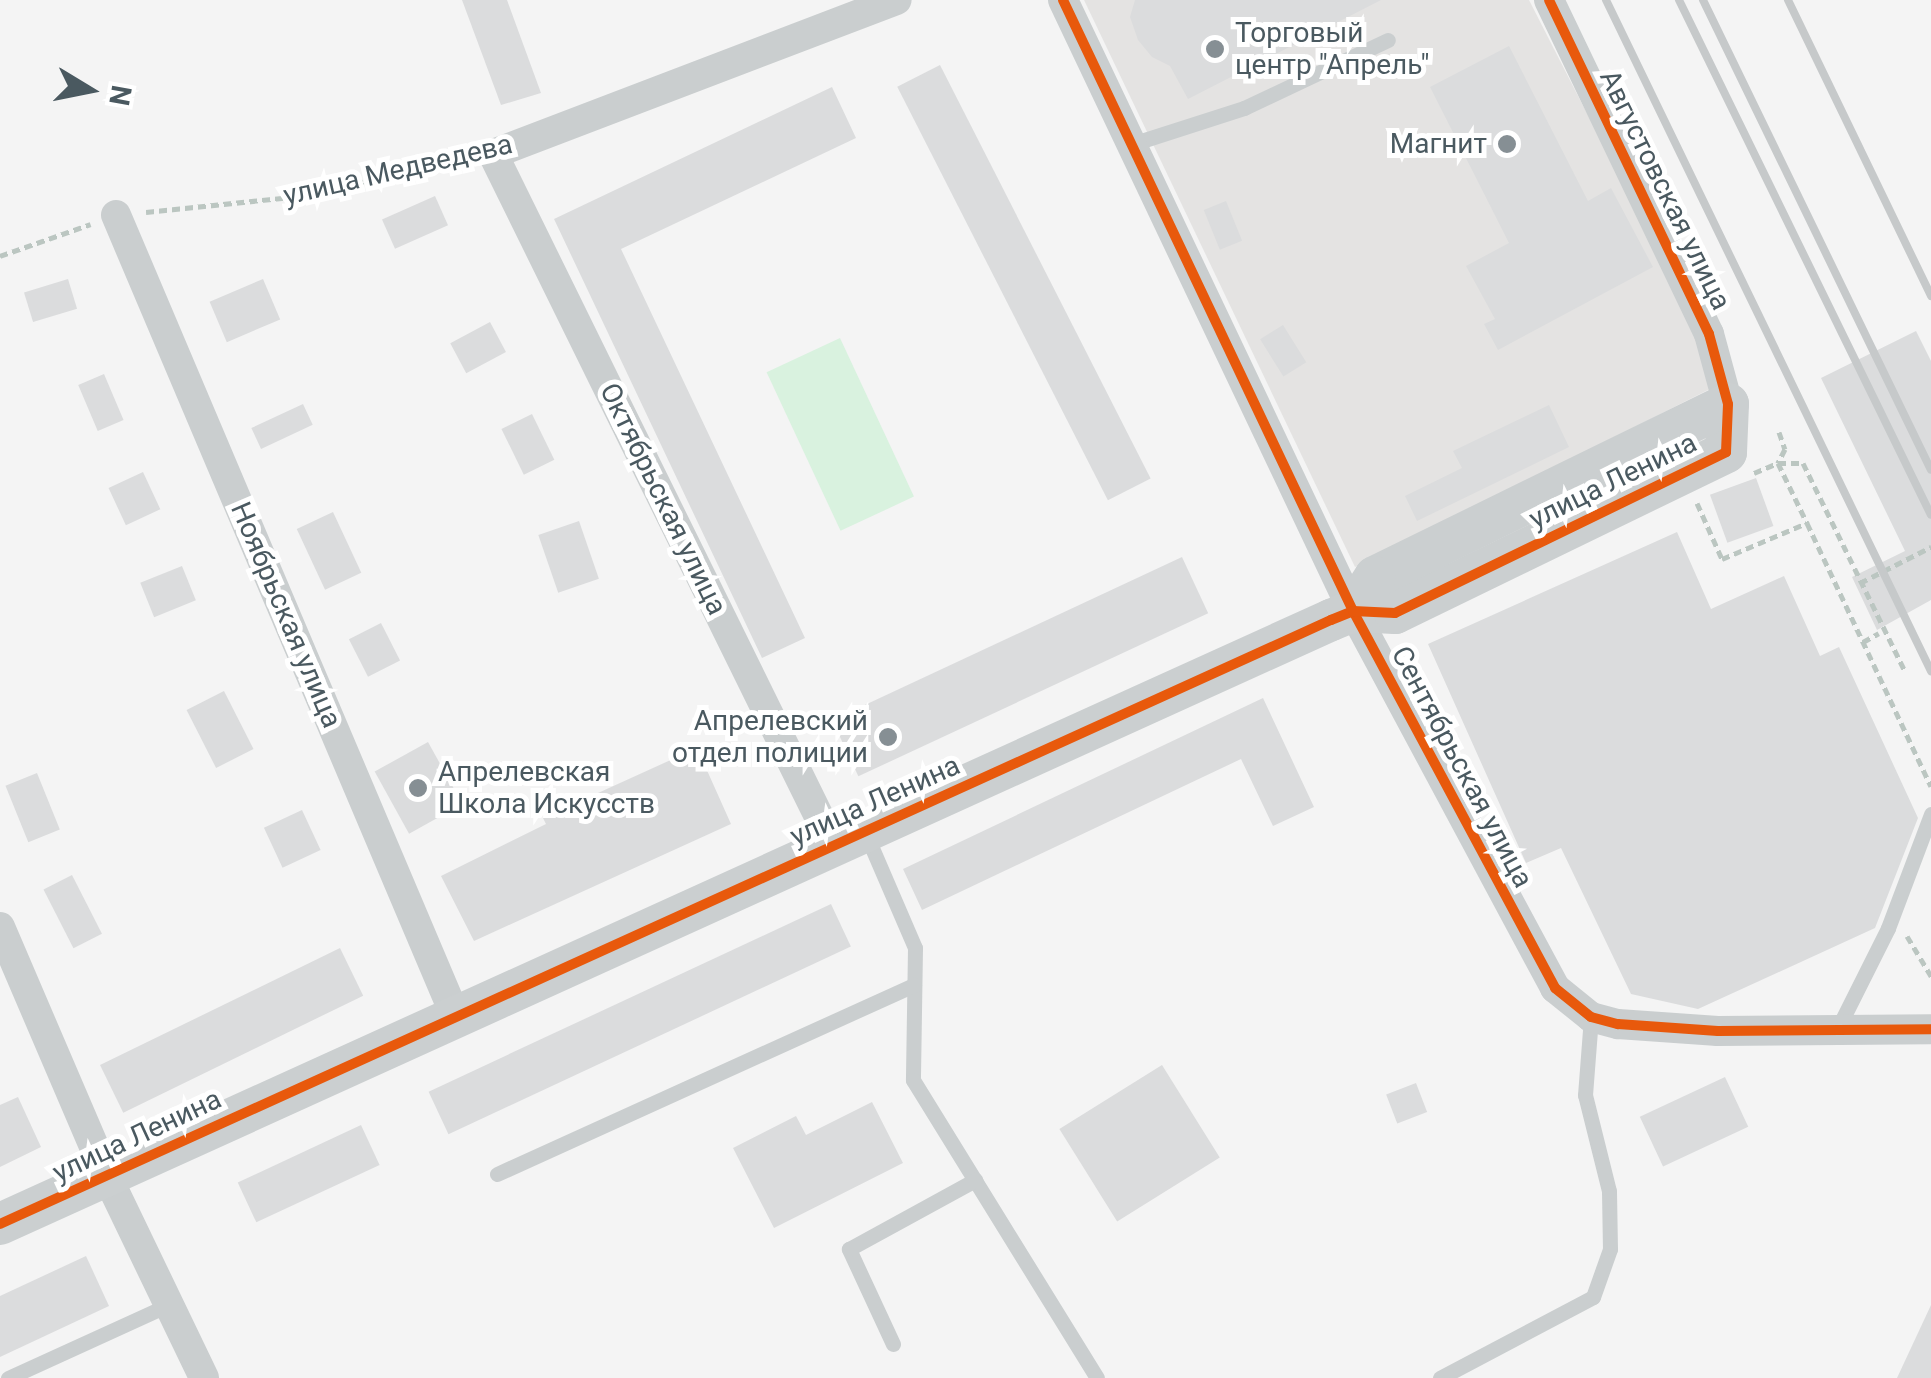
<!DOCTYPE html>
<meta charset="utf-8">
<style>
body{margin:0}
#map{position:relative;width:1931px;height:1378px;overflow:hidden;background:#f4f4f4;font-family:Roboto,sans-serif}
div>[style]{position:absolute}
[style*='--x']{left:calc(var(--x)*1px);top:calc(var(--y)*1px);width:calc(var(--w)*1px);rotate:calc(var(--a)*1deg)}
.commercial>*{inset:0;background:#e4e3e2}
.green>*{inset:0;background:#d9f2df;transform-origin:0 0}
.building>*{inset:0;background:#dbdcdd;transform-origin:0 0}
.path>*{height:5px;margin-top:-2.5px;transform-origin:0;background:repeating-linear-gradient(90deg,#bbc6c1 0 8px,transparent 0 13px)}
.lane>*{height:15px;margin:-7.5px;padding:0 7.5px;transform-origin:7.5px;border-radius:7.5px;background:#cacecf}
.street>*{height:30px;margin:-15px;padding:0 15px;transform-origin:15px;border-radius:15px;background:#cacecf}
.secondary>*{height:42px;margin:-21px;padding:0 21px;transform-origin:21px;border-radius:21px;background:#cbcfd0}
.rail>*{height:8px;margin:-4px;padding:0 4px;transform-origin:4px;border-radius:4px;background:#c6c9ca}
.cycleway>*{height:10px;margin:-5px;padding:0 5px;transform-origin:5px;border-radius:5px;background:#e8590c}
.dots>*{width:28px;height:28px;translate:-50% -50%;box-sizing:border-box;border:5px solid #fff;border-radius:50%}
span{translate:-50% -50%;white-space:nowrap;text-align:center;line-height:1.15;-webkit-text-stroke:10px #fff;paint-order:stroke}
.poi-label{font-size:28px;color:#4a5960}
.left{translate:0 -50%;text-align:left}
.right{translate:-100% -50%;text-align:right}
.street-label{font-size:28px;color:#4a5960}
.north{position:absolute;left:40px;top:40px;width:100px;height:100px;-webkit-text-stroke:8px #fff;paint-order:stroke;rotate:100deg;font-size:28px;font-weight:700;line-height:40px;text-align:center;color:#4a5960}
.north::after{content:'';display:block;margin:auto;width:35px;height:45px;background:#4a5960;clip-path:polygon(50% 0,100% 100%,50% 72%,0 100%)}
</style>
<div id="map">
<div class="commercial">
<i style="clip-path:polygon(1084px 0,1529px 0,1716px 366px,1710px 389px,1355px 567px)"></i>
</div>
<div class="green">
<i style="left:840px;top:338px;width:175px;height:81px;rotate:65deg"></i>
</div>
<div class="building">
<i style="clip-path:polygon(462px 0,507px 0,541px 93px,501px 105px)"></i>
<i style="clip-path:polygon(1135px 0,1381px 0,1188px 99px,1170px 66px,1152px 57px,1138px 40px,1130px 17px)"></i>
<i style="clip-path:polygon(1509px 46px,1588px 201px,1611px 188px,1653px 267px,1498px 350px,1484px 324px,1495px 319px,1466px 266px,1509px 243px,1430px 87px)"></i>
<i style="left:940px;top:65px;width:464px;height:48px;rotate:63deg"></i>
<i style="clip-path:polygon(832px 87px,856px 138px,621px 249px,805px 638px,762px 658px,554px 219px)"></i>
<i style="left:435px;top:196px;width:32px;height:58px;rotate:66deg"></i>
<i style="left:1226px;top:201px;width:43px;height:24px;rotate:68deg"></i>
<i style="left:68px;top:279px;width:31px;height:46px;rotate:73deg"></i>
<i style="left:263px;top:279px;width:44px;height:58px;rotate:67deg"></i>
<i style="left:490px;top:322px;width:34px;height:45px;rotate:62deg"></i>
<i style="left:1283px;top:325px;width:44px;height:27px;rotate:58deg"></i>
<i style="clip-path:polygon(1916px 331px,1931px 361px,1931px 600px,1877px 630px,1852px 577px,1905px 551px,1821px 378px)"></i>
<i style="left:104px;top:374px;width:50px;height:28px;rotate:67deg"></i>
<i style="left:303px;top:404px;width:23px;height:57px;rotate:65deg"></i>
<i style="clip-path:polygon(1549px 405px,1569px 447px,1417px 521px,1405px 496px,1462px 468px,1453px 451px)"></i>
<i style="left:532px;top:414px;width:51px;height:34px;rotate:64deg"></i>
<i style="left:143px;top:472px;width:41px;height:38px;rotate:65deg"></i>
<i style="left:1756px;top:478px;width:51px;height:49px;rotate:70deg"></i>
<i style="left:333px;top:512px;width:67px;height:40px;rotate:65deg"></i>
<i style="left:579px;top:521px;width:61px;height:43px;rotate:71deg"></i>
<i style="clip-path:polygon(1677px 532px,1711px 609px,1784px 576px,1820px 656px,1839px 647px,1918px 818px,1875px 928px,1698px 1009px,1631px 994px,1561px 848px,1526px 863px,1428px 644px)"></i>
<i style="left:1182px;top:557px;width:62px;height:386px;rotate:65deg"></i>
<i style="left:182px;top:566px;width:37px;height:45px;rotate:68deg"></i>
<i style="left:381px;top:623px;width:42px;height:36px;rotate:63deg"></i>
<i style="left:224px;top:691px;width:65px;height:42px;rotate:63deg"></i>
<i style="clip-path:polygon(1263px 698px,1314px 807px,1273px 826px,1241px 759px,922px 910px,903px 869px)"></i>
<i style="left:428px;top:742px;width:71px;height:61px;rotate:61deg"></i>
<i style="clip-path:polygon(697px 748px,731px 824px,474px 941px,441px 876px,546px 824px,543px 818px)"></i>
<i style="left:37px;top:773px;width:61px;height:34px;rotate:68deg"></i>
<i style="left:302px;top:810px;width:44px;height:42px;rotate:65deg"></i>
<i style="left:72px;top:875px;width:66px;height:32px;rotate:63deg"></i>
<i style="left:831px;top:904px;width:47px;height:444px;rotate:65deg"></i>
<i style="left:340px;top:948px;width:53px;height:267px;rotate:64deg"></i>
<i style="left:1162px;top:1065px;width:109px;height:121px;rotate:58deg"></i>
<i style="left:1725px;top:1077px;width:55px;height:94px;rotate:65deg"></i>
<i style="left:1416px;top:1083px;width:31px;height:32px;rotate:69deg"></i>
<i style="clip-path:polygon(18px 1097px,41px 1147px,0 1167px,0 1105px)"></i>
<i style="clip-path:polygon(872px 1102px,903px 1163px,774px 1228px,733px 1148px,796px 1116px,806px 1135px)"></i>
<i style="left:361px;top:1125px;width:44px;height:136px;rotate:65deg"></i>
<i style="clip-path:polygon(86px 1256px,109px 1306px,0 1357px,0 1296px)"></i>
<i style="clip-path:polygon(1931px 1305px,1931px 1378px,1897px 1378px)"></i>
</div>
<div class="path">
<i style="--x:146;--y:212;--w:147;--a:-5.9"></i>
<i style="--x:292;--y:197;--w:182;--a:-12.1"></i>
<i style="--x:0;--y:256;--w:96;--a:-19.4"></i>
<i style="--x:1779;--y:432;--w:18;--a:71"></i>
<i style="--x:1785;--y:449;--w:16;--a:117"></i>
<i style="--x:1778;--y:463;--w:25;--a:0"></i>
<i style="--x:1803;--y:463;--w:232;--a:63.9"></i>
<i style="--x:1754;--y:473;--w:26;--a:-23"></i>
<i style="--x:1778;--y:463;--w:67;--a:64.2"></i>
<i style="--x:1697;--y:503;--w:61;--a:65.9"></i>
<i style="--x:1722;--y:559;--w:92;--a:-23"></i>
<i style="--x:1807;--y:523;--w:291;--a:64.8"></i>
<i style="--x:1860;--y:583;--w:80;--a:-26.9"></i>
<i style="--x:1863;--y:642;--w:18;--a:-29"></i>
<i style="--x:1907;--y:936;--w:47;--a:59"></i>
</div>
<div class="lane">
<i style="--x:1132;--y:144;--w:118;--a:-17.8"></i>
<i style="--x:1244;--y:108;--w:159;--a:-25.3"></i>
<i style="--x:866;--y:834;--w:124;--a:66.7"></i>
<i style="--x:915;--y:948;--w:132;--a:90.9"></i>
<i style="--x:913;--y:1080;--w:350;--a:58.3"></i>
<i style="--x:1837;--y:1030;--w:114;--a:-63.4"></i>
<i style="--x:1888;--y:928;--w:122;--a:-69.3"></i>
<i style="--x:497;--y:1174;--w:458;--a:-24.4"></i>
<i style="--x:893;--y:1344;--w:105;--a:-114.9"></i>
<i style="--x:849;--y:1249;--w:144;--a:-28.7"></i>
<i style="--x:8;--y:1378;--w:176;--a:-24.5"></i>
<i style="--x:1440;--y:1378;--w:173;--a:-27.9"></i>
<i style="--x:1593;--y:1297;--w:51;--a:-70.5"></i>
<i style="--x:1610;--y:1249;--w:58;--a:-91"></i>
<i style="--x:1609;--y:1191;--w:99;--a:-104"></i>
<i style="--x:1585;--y:1095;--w:78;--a:-85.6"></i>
</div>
<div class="street">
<i style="--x:1063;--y:0;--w:676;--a:64.61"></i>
<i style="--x:1353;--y:611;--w:428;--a:61.8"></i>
<i style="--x:1555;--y:988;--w:46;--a:38.9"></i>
<i style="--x:1591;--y:1017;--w:28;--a:15"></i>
<i style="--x:1618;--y:1024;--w:100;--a:4"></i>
<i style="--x:1718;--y:1031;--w:213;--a:-0.5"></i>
<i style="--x:1549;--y:0;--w:370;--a:64.4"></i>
<i style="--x:1709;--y:334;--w:73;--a:74.8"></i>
<i style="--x:116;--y:215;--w:869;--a:67.04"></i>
<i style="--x:833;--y:845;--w:770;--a:-116.2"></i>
<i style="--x:493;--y:154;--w:432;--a:-20.9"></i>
<i style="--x:0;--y:927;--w:269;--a:66.8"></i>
<i style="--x:106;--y:1174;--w:226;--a:64.3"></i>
</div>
<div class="secondary">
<i style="--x:0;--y:1224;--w:1462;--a:-24.41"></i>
<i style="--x:1331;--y:620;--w:24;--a:-22"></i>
<i style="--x:1353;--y:611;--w:42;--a:2.7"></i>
<i style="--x:1395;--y:613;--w:368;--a:-25.9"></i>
<i style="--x:1726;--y:452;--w:48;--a:-87.6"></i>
<i style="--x:1728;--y:404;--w:393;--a:153.9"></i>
<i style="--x:1375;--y:577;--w:40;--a:122.9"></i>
</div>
<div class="rail">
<i style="--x:1606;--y:0;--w:746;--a:64.16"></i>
<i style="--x:1679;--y:0;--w:573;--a:63.93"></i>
<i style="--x:1703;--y:0;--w:522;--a:64.12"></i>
<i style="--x:1788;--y:0;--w:329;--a:64.2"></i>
</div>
<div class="cycleway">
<i style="--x:1063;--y:0;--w:676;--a:64.61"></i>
<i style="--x:1353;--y:611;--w:428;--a:61.8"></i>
<i style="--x:1555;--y:988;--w:46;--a:38.9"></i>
<i style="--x:1591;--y:1017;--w:28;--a:15"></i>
<i style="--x:1618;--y:1024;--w:100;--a:4"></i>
<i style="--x:1718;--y:1031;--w:213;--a:-0.5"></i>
<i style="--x:0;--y:1224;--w:1462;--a:-24.41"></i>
<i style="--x:1331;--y:620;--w:24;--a:-22"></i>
<i style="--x:1353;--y:611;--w:42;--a:2.7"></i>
<i style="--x:1395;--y:613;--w:368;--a:-25.9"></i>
<i style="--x:1726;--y:452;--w:48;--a:-87.6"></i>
<i style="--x:1728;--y:404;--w:73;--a:-105.2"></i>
<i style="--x:1709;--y:334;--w:370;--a:-115.6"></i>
</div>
<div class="dots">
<i style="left:1215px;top:49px;background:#868f94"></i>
<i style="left:1507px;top:144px;background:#868f94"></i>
<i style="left:888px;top:737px;background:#868f94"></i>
<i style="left:418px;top:788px;background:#868f94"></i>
</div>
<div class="poi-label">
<span class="left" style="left:1235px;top:49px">Торговый<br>центр "Апрель"</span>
<span class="right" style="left:1487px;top:144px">Магнит</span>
<span class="right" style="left:868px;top:737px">Апрелевский<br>отдел полиции</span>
<span class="left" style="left:438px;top:788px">Апрелевская<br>Школа Искусств</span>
</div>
<div class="street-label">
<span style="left:398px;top:170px;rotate:-13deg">улица Медведева</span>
<span style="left:1665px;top:190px;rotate:64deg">Августовская улица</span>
<span style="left:1613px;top:481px;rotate:-26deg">улица Ленина</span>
<span style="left:663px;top:499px;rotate:64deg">Октябрьская улица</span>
<span style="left:286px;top:615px;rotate:67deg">Ноябрьская улица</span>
<span style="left:1462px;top:767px;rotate:62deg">Сентябрьская улица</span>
<span style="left:875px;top:801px;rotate:-24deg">улица Ленина</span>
<span style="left:137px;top:1136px;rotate:-25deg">улица Ленина</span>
</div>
<div class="north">N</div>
</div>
